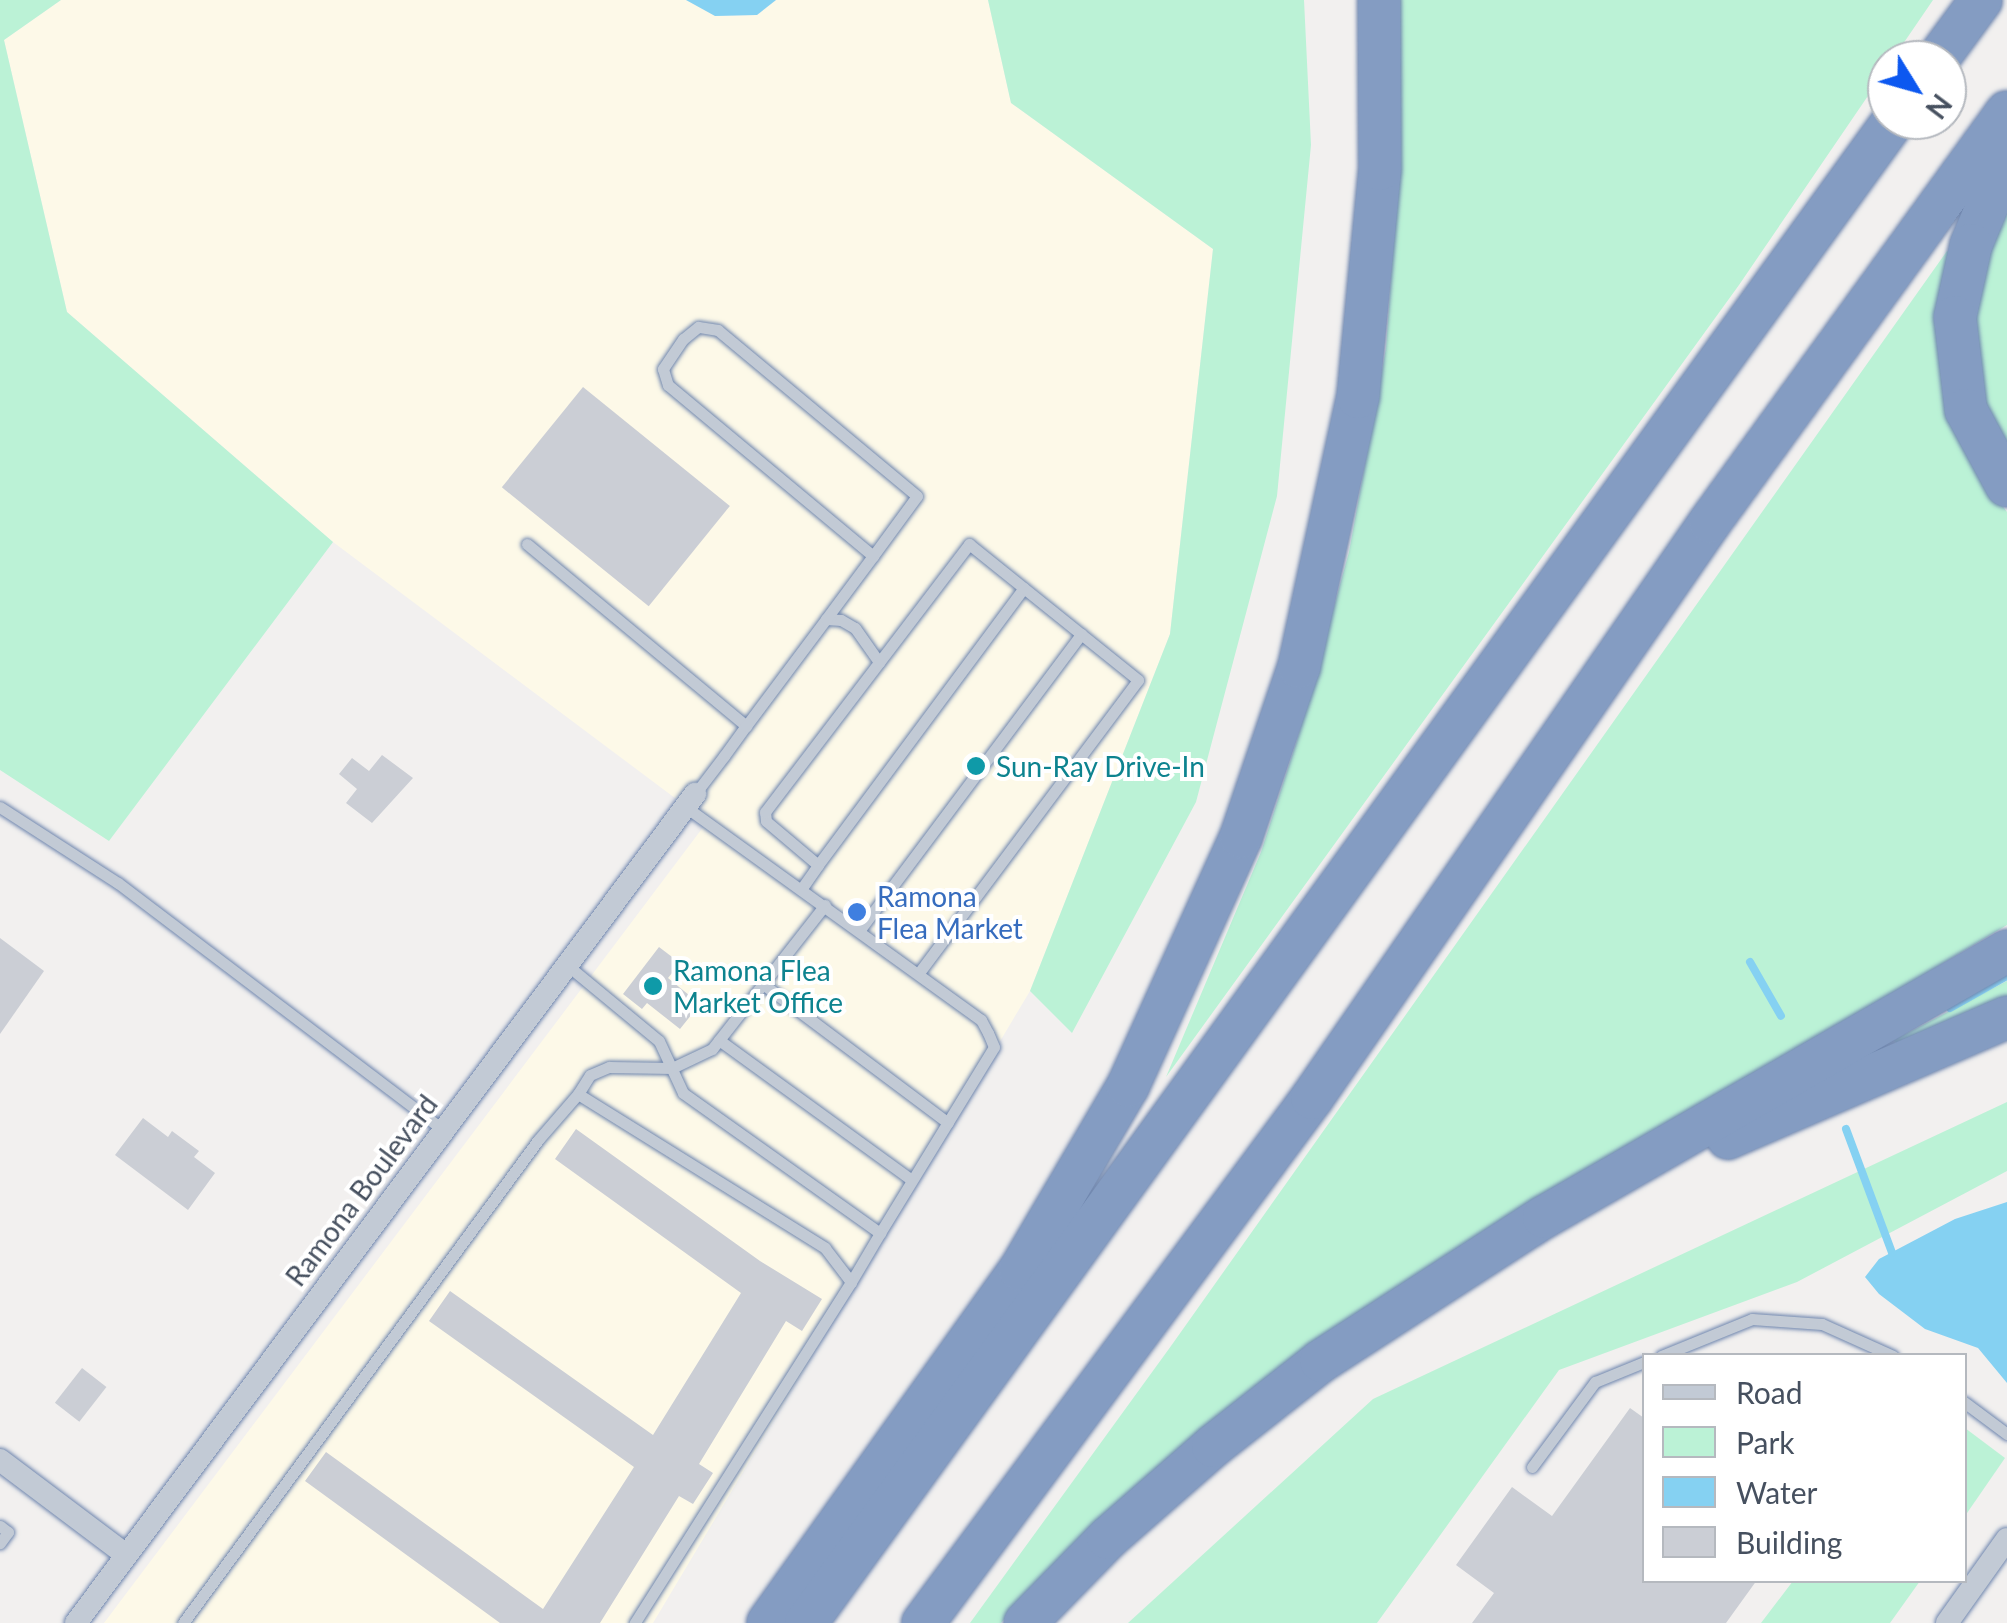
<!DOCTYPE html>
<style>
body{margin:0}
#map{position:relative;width:2007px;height:1623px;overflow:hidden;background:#f2f0ef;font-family:Lato,sans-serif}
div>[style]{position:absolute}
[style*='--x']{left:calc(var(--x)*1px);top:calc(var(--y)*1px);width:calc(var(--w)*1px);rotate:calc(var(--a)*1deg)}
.commercial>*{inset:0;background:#fdf9e8}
.green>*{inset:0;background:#bbf2d6}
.water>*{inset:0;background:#85d1f2}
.stream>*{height:8px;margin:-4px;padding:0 4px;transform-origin:4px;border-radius:4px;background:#85d1f2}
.building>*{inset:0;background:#cbced5;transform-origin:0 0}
.roads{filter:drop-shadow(0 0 2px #6f86ae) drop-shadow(0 0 2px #6f86ae)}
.service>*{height:11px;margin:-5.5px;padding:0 5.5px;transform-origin:5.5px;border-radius:5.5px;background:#c2cad5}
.minor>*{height:22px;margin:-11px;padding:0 11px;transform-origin:11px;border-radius:11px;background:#c2cad5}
.motorway>*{height:42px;margin:-21px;padding:0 21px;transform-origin:21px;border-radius:21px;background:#849cc2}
.dots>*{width:28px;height:28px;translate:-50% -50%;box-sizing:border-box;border:5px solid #fff;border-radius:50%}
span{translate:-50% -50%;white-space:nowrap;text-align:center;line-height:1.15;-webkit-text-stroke:8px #fff;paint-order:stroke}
.culture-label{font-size:28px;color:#0d838f}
.left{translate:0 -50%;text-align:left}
.shop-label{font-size:28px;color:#366cbe}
.street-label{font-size:28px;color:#46505f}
.legend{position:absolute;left:1642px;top:1353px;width:325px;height:230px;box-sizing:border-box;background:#fff;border:2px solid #b5b9bf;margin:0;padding:12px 18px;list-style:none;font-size:30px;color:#46505f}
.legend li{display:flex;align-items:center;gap:20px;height:50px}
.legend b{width:50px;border:2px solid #b5b9bf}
.north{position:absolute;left:1867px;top:40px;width:100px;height:100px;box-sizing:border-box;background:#fff;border:2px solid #b5b9bf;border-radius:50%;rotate:127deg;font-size:28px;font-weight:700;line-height:40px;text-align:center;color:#46505f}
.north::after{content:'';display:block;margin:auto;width:35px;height:45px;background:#0c58f0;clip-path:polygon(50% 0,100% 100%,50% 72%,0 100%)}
</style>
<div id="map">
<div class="commercial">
<i style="clip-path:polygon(61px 0,686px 0,716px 16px,757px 15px,776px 0,988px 0,1011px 103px,1213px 249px,1170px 634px,1030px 991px,653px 1623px,104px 1623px,707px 822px,333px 542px,67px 312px,4px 40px)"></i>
</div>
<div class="green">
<i style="clip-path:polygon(0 0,61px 0,4px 40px,67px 312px,333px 542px,109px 841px,0 770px)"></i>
<i style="clip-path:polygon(988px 0,1304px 0,1311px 145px,1277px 496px,1196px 802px,1072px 1033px,1030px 991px,1170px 634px,1213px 249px,1011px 103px)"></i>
<i style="clip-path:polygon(1398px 0,1933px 0,1892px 60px,1887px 60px,1887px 68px,1739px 285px,1166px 1077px,1261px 852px,1297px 740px,1349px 552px,1386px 348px,1399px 161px)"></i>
<i style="clip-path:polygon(2007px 202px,2007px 465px,1986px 422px,1971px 334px,1986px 253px)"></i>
<i style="clip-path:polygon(1947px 251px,1955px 257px,1991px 490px,2007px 512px,2007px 925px,1775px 1064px,1055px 1566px,1001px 1623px,970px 1623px,1171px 1346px)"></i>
<i style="clip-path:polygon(2007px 981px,2007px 1007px,1899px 1047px,1894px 1040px)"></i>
<i style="clip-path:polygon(2007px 1102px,2007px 1171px,1797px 1282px,1559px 1370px,1377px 1623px,1128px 1623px,1373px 1399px)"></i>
<i style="clip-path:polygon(1965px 1428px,2005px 1458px,1965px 1516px)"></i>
<i style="clip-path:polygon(1793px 1581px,1793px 1580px,1920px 1581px,1890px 1623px,1761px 1623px)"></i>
</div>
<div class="water">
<i style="clip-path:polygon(686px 0,776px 0,757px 15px,715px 16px)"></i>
<i style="clip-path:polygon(2007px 1202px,2007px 1383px,1978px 1348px,1925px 1329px,1879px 1294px,1865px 1277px,1879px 1259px,1955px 1219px)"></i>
</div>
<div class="stream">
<i style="--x:1750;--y:962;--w:62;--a:60.1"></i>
<i style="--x:1950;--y:1008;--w:65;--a:-29.3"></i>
<i style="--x:1846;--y:1129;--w:132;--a:69.6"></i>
</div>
<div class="building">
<i style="left:583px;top:387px;width:189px;height:129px;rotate:39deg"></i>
<i style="clip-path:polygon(382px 755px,413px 778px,372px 823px,346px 803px,357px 789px,339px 774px,352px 758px,369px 771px)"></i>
<i style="clip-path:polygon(0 938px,44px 971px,0 1034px)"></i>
<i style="clip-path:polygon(659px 947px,680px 963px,668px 978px,700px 1004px,680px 1029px,647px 1003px,642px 1009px,623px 994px)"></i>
<i style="clip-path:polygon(143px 1118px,168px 1137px,172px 1131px,199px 1151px,194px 1157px,215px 1173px,188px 1210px,115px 1155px)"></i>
<i style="clip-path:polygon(576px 1129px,760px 1261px,822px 1299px,802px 1331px,786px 1321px,699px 1464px,713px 1473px,693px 1504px,679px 1496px,600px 1623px,500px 1623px,305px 1481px,326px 1452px,543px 1609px,634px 1467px,429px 1321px,450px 1291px,653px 1435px,741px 1293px,555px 1159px)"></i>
<i style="left:82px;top:1368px;width:31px;height:44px;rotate:38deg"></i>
<i style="clip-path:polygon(1630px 1408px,1644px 1418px,1644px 1580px,1757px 1580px,1726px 1623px,1472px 1623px,1494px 1593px,1456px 1565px,1512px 1487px,1552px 1516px)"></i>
</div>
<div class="roads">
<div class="service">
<i style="--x:527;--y:544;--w:285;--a:39.7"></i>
<i style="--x:826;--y:619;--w:15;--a:4"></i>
<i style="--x:841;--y:620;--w:16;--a:30"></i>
<i style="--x:855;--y:628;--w:42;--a:54.8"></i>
<i style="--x:695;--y:794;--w:48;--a:-52.7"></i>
<i style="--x:724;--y:756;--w:37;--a:-54"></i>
<i style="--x:746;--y:726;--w:134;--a:-53.2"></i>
<i style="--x:826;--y:619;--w:79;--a:-53.3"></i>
<i style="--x:873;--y:556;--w:74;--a:-53.7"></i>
<i style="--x:917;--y:496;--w:259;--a:-140.2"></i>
<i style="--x:718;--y:330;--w:20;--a:-171"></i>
<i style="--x:698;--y:327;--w:19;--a:141"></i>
<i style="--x:683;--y:339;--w:36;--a:124"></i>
<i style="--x:663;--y:369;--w:17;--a:73"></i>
<i style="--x:668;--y:385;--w:267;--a:39.8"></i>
<i style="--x:0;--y:807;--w:140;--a:32.8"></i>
<i style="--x:118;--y:883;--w:409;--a:37.2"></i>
<i style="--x:818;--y:865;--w:345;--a:-53.4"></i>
<i style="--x:802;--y:888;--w:28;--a:-55"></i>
<i style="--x:818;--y:865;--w:68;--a:-139.8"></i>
<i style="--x:766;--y:821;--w:9;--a:-96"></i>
<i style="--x:765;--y:812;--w:337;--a:-52.7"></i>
<i style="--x:969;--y:544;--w:217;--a:38.8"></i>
<i style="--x:1138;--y:680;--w:367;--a:126.8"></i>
<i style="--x:859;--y:931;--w:371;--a:-53.2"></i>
<i style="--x:567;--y:965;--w:119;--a:39.6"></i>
<i style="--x:659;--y:1041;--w:57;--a:65.2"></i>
<i style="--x:683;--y:1093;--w:242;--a:35.4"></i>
<i style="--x:880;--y:1233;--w:218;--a:-58.5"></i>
<i style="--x:994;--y:1047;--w:15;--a:-113"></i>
<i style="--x:988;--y:1033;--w:15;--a:-118"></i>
<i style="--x:981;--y:1020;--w:364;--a:-144.2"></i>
<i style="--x:763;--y:984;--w:231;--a:36.9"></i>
<i style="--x:719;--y:1040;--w:238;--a:36"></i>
<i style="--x:578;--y:1094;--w:22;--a:-58"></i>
<i style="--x:590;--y:1075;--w:21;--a:-23"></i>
<i style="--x:609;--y:1067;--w:63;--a:0.9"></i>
<i style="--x:672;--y:1068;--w:44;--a:-25.4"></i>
<i style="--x:712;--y:1049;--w:183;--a:-51.9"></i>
<i style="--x:851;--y:1282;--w:57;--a:-59.4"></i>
<i style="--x:1661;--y:1356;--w:98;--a:-22.1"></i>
<i style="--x:1752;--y:1319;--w:70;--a:4.1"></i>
<i style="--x:1822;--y:1324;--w:78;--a:24.3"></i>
<i style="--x:1964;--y:1402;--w:54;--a:36.7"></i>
<i style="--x:1532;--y:1467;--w:106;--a:-53.5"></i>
<i style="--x:1595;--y:1382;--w:53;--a:-22.2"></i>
<i style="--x:0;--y:1526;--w:10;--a:37"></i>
<i style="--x:8;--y:1532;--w:14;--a:126"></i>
<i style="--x:183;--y:1623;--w:599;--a:-53.68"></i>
<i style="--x:538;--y:1140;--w:61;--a:-49"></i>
<i style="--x:578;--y:1094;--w:291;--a:31.9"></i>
<i style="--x:825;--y:1248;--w:43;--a:52.6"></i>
<i style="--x:851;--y:1282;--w:404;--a:122.4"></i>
</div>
<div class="minor">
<i style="--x:0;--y:1460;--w:158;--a:37"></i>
<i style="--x:76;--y:1623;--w:1035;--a:-53.25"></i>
<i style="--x:1947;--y:1623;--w:103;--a:-54.5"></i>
</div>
<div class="motorway">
<i style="--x:1937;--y:60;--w:74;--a:-53.7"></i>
<i style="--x:2007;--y:158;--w:94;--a:112.5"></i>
<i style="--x:1971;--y:245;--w:74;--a:102.5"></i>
<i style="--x:1955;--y:317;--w:94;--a:83.3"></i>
<i style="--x:1966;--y:410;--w:86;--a:61.7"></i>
<i style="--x:1728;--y:1138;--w:304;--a:-23.4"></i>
<i style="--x:768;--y:1623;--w:434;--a:-54.5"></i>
<i style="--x:1020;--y:1270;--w:213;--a:-59.6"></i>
<i style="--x:1128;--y:1086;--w:273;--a:-65.6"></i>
<i style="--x:1241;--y:837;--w:180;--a:-71.2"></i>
<i style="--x:1299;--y:667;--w:276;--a:-77.7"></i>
<i style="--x:1358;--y:397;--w:229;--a:-84.5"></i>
<i style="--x:1380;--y:169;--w:169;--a:-90.3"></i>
<i style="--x:806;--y:1623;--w:1855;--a:-54.1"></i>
<i style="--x:923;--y:1623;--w:653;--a:-53.46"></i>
<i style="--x:1312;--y:1098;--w:700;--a:-55.36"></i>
<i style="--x:1710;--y:522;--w:506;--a:-54.08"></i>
<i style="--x:1025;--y:1623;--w:119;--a:-45.7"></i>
<i style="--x:1108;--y:1538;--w:140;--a:-41.2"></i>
<i style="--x:1213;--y:1446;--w:137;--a:-38.2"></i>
<i style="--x:1321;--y:1361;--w:265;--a:-32.9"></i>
<i style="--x:1544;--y:1217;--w:534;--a:-29.88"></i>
</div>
</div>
<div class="dots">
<i style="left:976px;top:766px;background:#0f9aa8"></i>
<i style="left:857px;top:912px;background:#3f7fe0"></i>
<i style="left:653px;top:986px;background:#0f9aa8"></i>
</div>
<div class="culture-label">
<span class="left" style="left:996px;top:766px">Sun-Ray Drive-In</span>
<span class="left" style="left:673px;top:986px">Ramona Flea<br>Market Office</span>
</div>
<div class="shop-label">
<span class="left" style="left:877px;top:912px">Ramona<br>Flea Market</span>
</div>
<div class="street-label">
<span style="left:361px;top:1190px;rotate:-53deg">Ramona Boulevard</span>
</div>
<ul class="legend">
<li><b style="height:12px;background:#c2cad5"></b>Road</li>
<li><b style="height:28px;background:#bbf2d6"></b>Park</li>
<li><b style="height:28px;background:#85d1f2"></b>Water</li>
<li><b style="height:28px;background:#cbced5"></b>Building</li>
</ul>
<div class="north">N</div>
</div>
